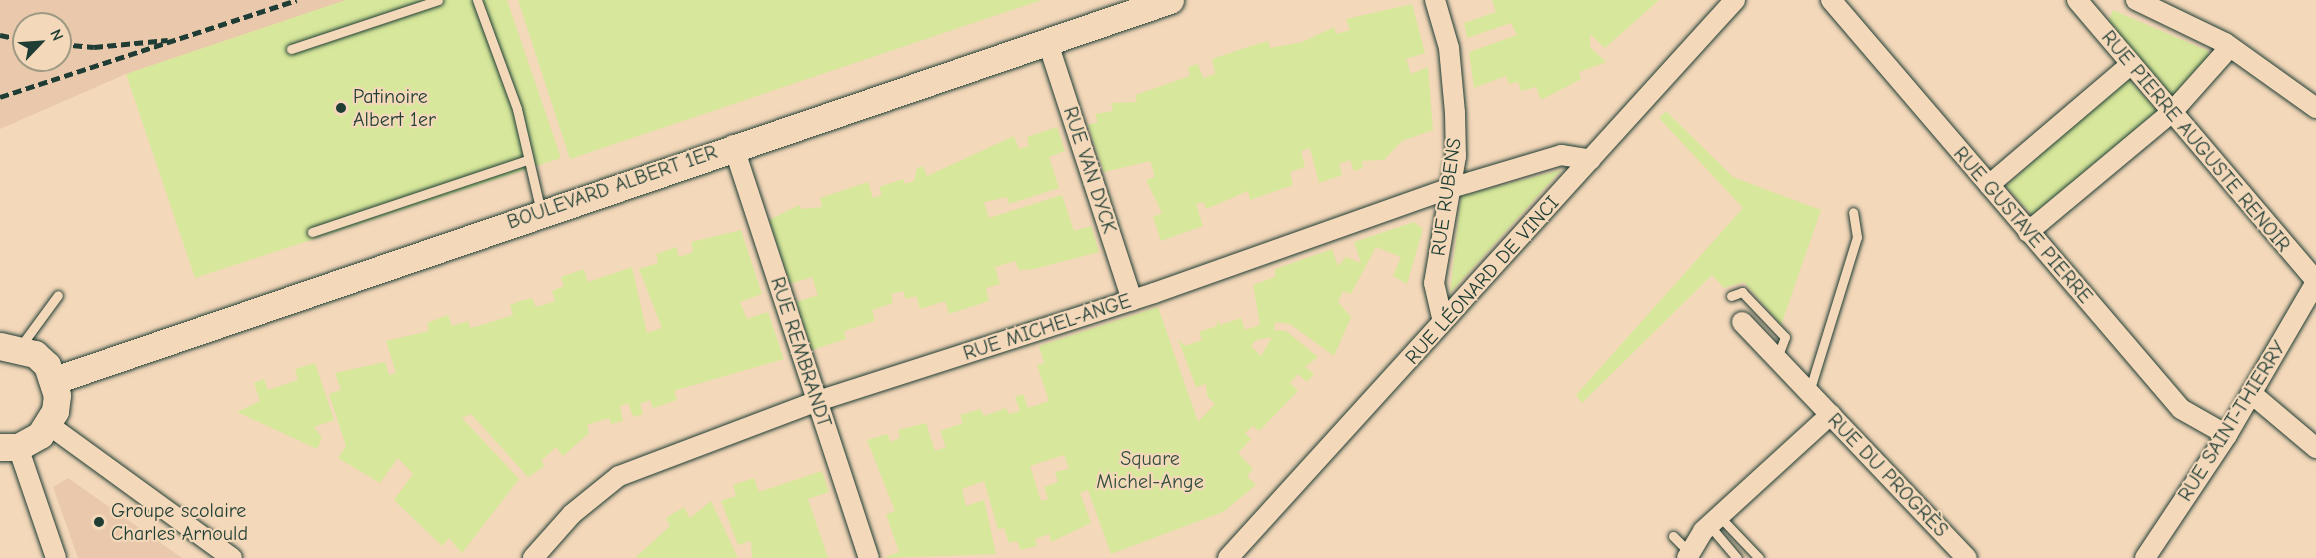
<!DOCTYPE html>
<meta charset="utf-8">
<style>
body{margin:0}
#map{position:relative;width:2316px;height:558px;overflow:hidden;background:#f4d8ba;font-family:"Comic Neue",sans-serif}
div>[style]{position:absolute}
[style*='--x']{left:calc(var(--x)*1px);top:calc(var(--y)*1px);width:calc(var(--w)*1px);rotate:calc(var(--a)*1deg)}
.built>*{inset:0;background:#e9c8ab}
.green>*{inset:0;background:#d7e79b;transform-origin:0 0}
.roads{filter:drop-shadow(0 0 2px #1f3d34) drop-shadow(0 0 2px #1f3d34)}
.service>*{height:9px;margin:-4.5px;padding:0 4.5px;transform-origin:4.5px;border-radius:4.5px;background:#f4d8ba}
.minor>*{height:20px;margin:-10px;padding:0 10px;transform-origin:10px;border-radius:10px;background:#f4d8ba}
.secondary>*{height:27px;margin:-13.5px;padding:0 13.5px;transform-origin:13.5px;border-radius:13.5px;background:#f4d8ba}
.rail>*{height:4.5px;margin-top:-2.25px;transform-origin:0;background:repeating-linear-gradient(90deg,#1f3d34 0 9px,transparent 0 13.5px)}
.dots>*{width:16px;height:16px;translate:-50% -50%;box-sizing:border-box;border:3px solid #f4d8ba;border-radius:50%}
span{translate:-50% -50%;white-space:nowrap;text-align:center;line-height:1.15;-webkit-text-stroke:4.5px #f4d8ba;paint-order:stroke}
.poi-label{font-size:20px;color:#1f3d34}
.left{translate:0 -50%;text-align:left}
.street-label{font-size:20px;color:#1f3d34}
.park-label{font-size:20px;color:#314e3e}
.north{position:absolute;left:12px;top:12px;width:60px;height:60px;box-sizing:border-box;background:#f4d8ba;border:2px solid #9f9a84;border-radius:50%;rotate:65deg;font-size:16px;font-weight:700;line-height:24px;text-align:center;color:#1f3d34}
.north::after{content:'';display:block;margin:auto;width:21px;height:27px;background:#1f3d34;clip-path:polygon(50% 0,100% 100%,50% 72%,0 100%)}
</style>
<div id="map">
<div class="built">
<i style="clip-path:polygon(evenodd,0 0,346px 0,126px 74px,0 129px,0 0,24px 24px,60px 24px,60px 60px,24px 60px,24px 24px)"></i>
<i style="clip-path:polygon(68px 478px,182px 558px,78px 558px,53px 487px)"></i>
</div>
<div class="green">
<i style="clip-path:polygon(346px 0,507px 0,561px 158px,195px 278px,126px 74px)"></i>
<i style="clip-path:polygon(518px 0,1042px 0,570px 159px)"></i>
<i style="clip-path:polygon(1492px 0,1659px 0,1605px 48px,1590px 34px,1590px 47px,1606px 62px,1579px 72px,1581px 79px,1541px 100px,1536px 87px,1521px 91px,1518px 82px,1509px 84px,1506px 76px,1474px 88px,1469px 52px,1517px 35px,1511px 23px,1467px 38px,1464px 23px,1496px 12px)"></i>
<i style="clip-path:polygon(1412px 4px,1425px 53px,1406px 59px,1411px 74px,1428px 67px,1433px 130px,1402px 141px,1384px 160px,1362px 161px,1363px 168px,1354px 171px,1350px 160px,1339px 164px,1342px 175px,1319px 183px,1310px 148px,1301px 151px,1305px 167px,1290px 172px,1293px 185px,1250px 200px,1248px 191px,1206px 209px,1204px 202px,1196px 204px,1203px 226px,1161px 241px,1153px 217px,1162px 213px,1146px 180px,1155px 177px,1150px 161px,1104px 172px,1088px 125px,1098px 122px,1095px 114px,1113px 111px,1111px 103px,1137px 102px,1135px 95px,1190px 76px,1188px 67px,1198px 64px,1203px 78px,1215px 74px,1212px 59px,1254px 45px,1268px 41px,1270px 48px,1302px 42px,1334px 27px,1336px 34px,1350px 30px,1346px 19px)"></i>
<i style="clip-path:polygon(2113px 10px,2208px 51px,2209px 57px,2174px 100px,2107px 25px)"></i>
<i style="left:2127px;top:77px;width:47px;height:163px;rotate:48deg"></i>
<i style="clip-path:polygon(1666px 111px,1733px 177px,1821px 210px,1781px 325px,1744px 282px,1724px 288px,1712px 275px,1582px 403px,1576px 395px,1743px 208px,1659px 118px)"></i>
<i style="clip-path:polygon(1057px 127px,1065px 151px,1049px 157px,1059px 188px,1009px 204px,1007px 197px,984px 202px,989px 218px,1062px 195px,1074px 231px,1091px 226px,1099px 252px,1034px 269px,1019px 270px,1015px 261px,995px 267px,1000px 284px,986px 288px,989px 301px,949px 314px,945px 301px,920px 309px,916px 296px,906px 299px,903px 291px,891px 294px,893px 303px,872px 310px,875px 321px,844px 331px,846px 339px,812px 350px,796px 302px,818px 295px,812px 277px,790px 284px,769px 220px,799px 205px,801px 209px,822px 207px,820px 198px,868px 182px,873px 198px,882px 195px,879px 187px,903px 179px,905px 184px,914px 181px,917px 168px,923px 166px,927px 176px,1014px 136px,1019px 149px,1029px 146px,1027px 137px)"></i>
<i style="clip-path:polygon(1561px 170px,1450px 293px,1461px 196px)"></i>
<i style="clip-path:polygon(evenodd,1414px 222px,1423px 229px,1407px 284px,1393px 276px,1401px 257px,1376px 247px,1351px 294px,1343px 291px,1338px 302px,1351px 317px,1334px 356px,1290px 324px,1275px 322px,1274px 330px,1286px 331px,1318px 357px,1305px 367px,1314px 374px,1307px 382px,1298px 374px,1290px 383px,1298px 391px,1259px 431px,1253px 426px,1245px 433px,1251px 439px,1238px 453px,1253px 469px,1247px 476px,1256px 485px,1223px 512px,1111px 554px,1088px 490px,1080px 493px,1091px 523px,1051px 542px,1049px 534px,1035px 539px,1037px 546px,1021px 550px,1017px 541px,1009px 543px,1004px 528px,998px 529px,984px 481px,962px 489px,966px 506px,984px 500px,996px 554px,883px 558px,899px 552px,886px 514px,895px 511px,867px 440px,887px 434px,891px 442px,900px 438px,898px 430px,926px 423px,935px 451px,946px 447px,940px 431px,963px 423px,960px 415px,980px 409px,984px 416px,1006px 408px,1009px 414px,1020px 411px,1015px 397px,1023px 394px,1028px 408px,1049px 401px,1037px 365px,1044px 363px,1039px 346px,1158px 307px,1198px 422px,1215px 404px,1207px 396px,1206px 384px,1196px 387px,1178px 339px,1185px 346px,1202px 340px,1199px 332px,1217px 326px,1217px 319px,1220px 325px,1241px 318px,1245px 330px,1260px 325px,1253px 285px,1275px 277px,1275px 269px,1332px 249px,1338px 266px,1346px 257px,1361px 263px,1354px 242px,1414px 222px,1272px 337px,1261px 356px,1251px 346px,1256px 340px,1272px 337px,1414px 222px,1064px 455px,1069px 469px,1055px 472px,1058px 482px,1044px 487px,1048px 499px,1041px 501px,1030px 466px,1064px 455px)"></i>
<i style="clip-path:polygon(741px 230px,762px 294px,740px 302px,747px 319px,768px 312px,784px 359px,680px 389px,674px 391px,677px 400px,653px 408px,650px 400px,640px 404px,643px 414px,633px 417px,628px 403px,620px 406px,623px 421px,611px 424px,609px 418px,587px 425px,589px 433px,563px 456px,556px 447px,541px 461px,545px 466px,528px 477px,471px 414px,462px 418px,519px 479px,462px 553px,449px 538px,442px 546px,394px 500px,413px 474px,398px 458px,380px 483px,338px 458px,346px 446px,329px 394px,341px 390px,335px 373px,385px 362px,389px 375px,396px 373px,386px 341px,429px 331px,427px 323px,448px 315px,452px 326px,468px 321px,470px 328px,478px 326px,513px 315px,510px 305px,520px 301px,532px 298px,536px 307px,555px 301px,552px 291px,564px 286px,561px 277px,584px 269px,588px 282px,632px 267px,647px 333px,662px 328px,639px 269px,658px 263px,656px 254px,676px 247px,679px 257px,693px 252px,691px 242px)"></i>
<i style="clip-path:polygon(315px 363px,334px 420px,314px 427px,322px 438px,317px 449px,237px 412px,260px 401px,254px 383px,264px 379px,268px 390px,298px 380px,295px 369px)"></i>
<i style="clip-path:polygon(822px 471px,829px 492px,808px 499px,828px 558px,752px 558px,751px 541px,738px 545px,721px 501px,736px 496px,733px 485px,754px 478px,759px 492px)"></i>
<i style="clip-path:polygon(711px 501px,738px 558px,635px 558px,670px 526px,666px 518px,684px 507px,690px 518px)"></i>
</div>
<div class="roads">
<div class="service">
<i style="--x:477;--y:0;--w:116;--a:69.8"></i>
<i style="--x:517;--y:109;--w:106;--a:76.9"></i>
<i style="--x:291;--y:49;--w:155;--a:-18.4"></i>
<i style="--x:312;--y:232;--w:227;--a:-18.5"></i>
<i style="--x:1731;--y:296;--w:12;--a:-20"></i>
<i style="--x:1742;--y:292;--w:62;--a:46.3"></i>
<i style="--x:1785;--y:337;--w:22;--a:111"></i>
<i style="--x:20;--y:347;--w:64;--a:-53.8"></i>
<i style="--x:1809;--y:392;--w:162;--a:-72.8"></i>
<i style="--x:1857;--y:237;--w:25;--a:-99"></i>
<i style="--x:1719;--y:516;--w:58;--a:46.4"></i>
<i style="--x:1709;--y:525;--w:43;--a:49.7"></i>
<i style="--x:1673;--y:536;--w:24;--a:45"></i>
</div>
<div class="minor">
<i style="--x:1435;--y:0;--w:50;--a:73.7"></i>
<i style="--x:1449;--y:48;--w:65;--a:84.7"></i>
<i style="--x:1455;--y:113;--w:43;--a:88.7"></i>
<i style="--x:1456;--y:156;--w:129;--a:99.8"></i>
<i style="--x:1434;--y:283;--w:39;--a:77"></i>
<i style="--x:1831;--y:0;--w:538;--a:49.44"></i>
<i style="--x:2181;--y:409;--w:53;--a:29.5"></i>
<i style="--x:2077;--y:0;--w:369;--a:49.6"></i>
<i style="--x:2136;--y:0;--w:99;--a:25.8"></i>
<i style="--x:2225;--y:43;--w:112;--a:35.5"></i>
<i style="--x:1047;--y:40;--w:274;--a:71.9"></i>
<i style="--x:733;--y:145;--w:435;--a:71.8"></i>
<i style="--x:1989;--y:185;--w:187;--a:-40.4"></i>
<i style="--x:2028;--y:232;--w:187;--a:-39.8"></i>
<i style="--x:2172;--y:112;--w:87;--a:-48.3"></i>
<i style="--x:1742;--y:322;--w:326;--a:46.4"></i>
<i style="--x:2252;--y:394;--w:84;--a:40.2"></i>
<i style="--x:49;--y:425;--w:226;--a:36"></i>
<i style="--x:18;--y:447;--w:117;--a:71.1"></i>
<i style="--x:533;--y:558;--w:59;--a:-48.4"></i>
<i style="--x:572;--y:514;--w:60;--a:-39"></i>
<i style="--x:619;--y:476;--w:213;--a:-20.7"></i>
<i style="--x:818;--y:401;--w:353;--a:-17.8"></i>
<i style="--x:1154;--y:293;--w:315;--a:-19.5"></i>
<i style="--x:1451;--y:188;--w:115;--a:-16.7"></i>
<i style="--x:1561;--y:155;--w:30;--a:9"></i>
<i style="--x:1228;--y:558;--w:754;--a:-47.74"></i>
<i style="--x:1687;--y:558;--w:31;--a:-59"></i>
<i style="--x:1703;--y:531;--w:173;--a:-42.4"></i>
<i style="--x:2145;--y:558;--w:148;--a:-56.3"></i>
<i style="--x:2227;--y:435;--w:177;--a:-59.8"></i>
</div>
<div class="secondary">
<i style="--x:0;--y:346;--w:36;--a:13"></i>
<i style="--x:35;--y:354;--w:16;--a:43"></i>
<i style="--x:47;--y:365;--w:32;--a:72"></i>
<i style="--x:57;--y:395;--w:16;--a:97"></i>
<i style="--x:55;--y:411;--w:28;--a:122"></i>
<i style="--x:40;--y:435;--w:25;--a:151"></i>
<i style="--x:18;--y:447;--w:18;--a:180"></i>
<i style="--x:55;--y:380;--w:1178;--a:-18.82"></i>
</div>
</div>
<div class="rail">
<i style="--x:0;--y:35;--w:25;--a:12"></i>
<i style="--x:60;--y:44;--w:34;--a:5"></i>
<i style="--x:94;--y:47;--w:74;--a:-5.4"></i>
<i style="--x:0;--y:97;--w:312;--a:-18.1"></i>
</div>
<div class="dots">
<i style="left:341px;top:108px;background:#1f3d34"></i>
<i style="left:99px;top:522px;background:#1f3d34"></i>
</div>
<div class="poi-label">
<span class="left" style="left:353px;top:108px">Patinoire<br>Albert 1er</span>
<span class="left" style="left:111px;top:522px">Groupe scolaire<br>Charles Arnould</span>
</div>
<div class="street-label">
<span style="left:2196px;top:141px;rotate:50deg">RUE PIERRE AUGUSTE RENOIR</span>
<span style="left:1090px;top:170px;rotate:72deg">RUE VAN DYCK</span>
<span style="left:612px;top:187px;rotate:-19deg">BOULEVARD ALBERT 1ER</span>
<span style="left:1446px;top:197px;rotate:-82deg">RUE RUBENS</span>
<span style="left:2023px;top:225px;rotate:49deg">RUE GUSTAVE PIERRE</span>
<span style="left:1482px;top:280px;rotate:-48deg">RUE LÉONARD DE VINCI</span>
<span style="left:1047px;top:327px;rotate:-18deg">RUE MICHEL-ANGE</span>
<span style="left:801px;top:352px;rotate:72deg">RUE REMBRANDT</span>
<span style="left:2232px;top:421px;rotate:-58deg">RUE SAINT-THIERRY</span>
<span style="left:1888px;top:475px;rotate:46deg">RUE DU PROGRÈS</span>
</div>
<div class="park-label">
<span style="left:1150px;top:470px">Square<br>Michel-Ange</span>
</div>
<div class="north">N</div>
</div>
